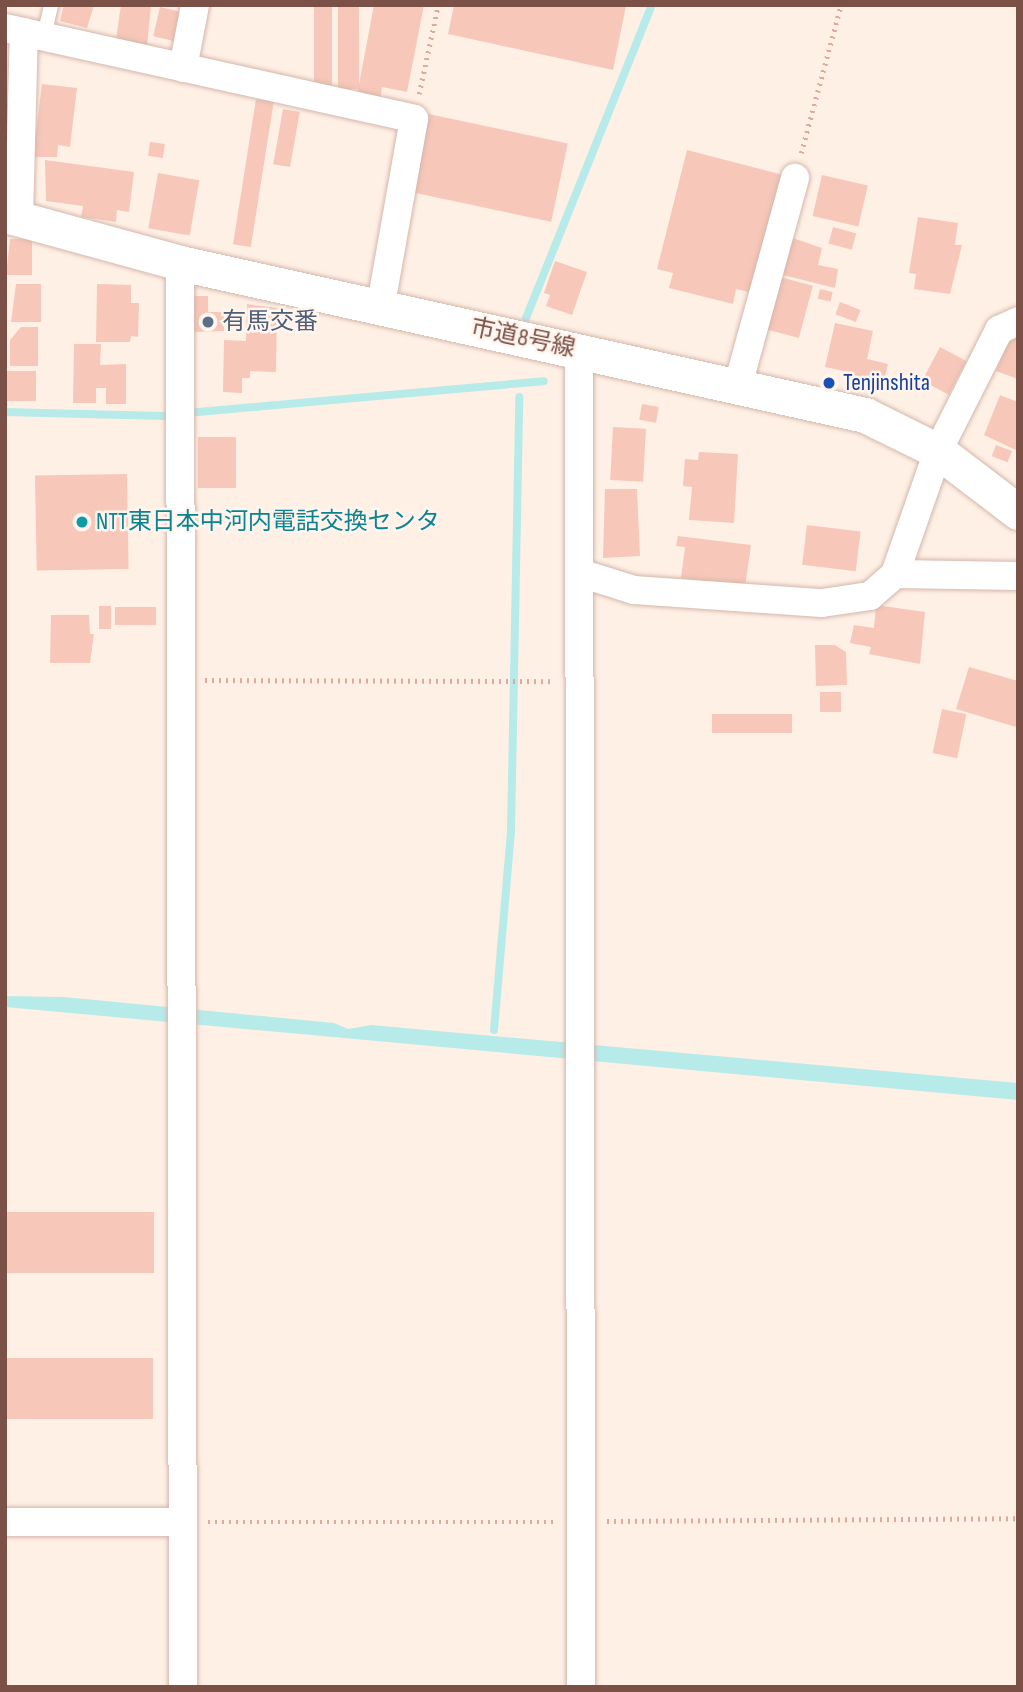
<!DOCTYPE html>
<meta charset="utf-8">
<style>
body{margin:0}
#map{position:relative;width:1023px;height:1692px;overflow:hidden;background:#fff0e5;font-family:"Sofia Sans Condensed","Noto Sans JP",sans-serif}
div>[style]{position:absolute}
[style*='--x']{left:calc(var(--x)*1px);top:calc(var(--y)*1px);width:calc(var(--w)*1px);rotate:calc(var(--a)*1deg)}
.water>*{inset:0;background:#b7ebe9}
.stream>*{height:8px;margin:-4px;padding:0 4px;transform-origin:4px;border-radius:4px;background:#b7ebe9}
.building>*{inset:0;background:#f7c7b9;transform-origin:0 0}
.path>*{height:4.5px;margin-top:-2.25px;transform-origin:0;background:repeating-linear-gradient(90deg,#ddaa9c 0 2px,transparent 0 7px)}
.roads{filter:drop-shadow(0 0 2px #d4b7ac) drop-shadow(0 0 2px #d4b7ac)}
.service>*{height:14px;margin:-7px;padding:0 7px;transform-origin:7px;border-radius:7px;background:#fff}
.minor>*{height:28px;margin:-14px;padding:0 14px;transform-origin:14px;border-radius:14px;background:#fff}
.tertiary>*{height:35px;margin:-17.5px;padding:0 17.5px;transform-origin:17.5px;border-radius:17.5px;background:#fff}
.dots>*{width:19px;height:19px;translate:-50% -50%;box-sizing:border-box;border:4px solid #fff5ee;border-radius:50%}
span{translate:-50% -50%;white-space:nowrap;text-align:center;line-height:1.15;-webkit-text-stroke:5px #fff5ee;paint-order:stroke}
.service-label{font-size:24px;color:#4e5e75}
.left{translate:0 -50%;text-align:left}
.street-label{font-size:24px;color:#7b5047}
.transit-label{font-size:24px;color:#164399}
.culture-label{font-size:24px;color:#0d838f}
.frame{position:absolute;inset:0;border:7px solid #7b5047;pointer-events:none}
</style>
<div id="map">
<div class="water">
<i style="clip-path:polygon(5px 996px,64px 997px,334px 1023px,348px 1029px,371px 1025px,1018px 1083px,1018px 1100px,5px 1007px)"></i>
</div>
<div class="stream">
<i style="--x:526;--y:318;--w:337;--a:-68.1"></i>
<i style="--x:5;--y:412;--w:159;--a:1.4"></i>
<i style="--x:187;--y:413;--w:358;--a:-5.1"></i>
<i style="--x:494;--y:1030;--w:200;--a:-85.1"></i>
<i style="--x:511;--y:831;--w:434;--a:-88.9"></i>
</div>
<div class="building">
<i style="clip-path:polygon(64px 5px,94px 5px,87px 28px,60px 21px)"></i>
<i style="clip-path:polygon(121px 5px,151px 6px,147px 46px,116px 39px)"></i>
<i style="left:314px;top:5px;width:18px;height:80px"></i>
<i style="left:338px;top:5px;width:21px;height:84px"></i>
<i style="clip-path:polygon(374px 5px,424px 5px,407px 92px,382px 87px,380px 100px,357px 95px)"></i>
<i style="clip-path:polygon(454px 5px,621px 5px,626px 6px,613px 70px,448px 34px)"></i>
<i style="left:160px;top:7px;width:23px;height:30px;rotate:13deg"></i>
<i style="clip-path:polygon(42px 84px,77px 88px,70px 147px,58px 145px,57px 157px,33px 157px)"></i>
<i style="left:256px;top:99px;width:18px;height:147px;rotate:9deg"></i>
<i style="left:283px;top:109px;width:17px;height:56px;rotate:10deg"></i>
<i style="left:424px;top:113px;width:147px;height:80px;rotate:12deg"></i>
<i style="left:150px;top:142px;width:15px;height:14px;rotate:8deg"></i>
<i style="clip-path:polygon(687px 150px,783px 175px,752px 293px,736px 289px,733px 304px,669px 288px,673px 273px,657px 269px)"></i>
<i style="clip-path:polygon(45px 160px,134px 172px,129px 212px,117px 210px,116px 222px,81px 217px,83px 206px,46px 201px)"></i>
<i style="left:158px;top:173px;width:42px;height:56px;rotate:10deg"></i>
<i style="left:822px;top:175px;width:47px;height:42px;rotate:13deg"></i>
<i style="clip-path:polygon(918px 217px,958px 223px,955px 245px,962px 245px,950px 294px,914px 289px,916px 274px,909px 273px)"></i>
<i style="left:833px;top:227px;width:24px;height:17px;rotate:15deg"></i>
<i style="clip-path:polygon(790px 237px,822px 248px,818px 265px,838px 269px,835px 288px,783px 275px)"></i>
<i style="clip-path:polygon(10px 239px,32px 239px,32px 275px,6px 275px)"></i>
<i style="clip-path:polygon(555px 261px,587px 272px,572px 315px,546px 306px,550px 295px,544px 293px)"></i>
<i style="left:780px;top:277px;width:34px;height:54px;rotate:15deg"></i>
<i style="clip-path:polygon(16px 284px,41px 284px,41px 322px,11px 322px)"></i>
<i style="clip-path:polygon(97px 284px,131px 285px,131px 303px,139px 303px,138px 337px,131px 336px,130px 342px,96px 342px)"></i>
<i style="left:820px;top:289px;width:13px;height:10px;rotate:13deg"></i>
<i style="clip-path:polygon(193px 296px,208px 296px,208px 312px,224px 312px,224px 331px,192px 332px)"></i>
<i style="left:840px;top:302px;width:22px;height:13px;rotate:21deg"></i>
<i style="clip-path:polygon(247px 304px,277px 308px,276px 372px,250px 371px,250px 378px,242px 378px,242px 393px,223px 392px,224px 340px,246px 341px)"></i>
<i style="clip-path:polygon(835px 323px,873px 331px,867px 359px,888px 364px,881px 392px,847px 382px,849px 372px,825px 367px)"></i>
<i style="clip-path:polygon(21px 327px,38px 327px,38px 366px,10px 366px,10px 340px)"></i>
<i style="clip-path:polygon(1013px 327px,1018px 329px,1018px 379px,996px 371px)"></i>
<i style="clip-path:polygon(74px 344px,101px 344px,100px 365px,126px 364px,126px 404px,106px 404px,106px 388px,96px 388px,96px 403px,73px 403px)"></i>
<i style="left:940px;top:347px;width:30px;height:38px;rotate:28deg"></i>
<i style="left:7px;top:371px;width:29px;height:30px"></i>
<i style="clip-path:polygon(1000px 395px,1018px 402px,1018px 451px,984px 435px)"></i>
<i style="left:642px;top:404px;width:17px;height:16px;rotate:10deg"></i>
<i style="left:613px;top:427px;width:33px;height:53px;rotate:3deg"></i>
<i style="left:198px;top:437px;width:38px;height:51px"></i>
<i style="left:996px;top:445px;width:17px;height:12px;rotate:21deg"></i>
<i style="clip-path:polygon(699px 452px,738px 454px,734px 523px,689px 520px,692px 487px,683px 486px,685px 459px,698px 460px)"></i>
<i style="left:127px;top:474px;width:95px;height:92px;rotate:89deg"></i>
<i style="clip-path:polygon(605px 489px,637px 489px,640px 556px,603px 558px)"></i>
<i style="left:807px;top:525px;width:54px;height:40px;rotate:7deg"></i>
<i style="clip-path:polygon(678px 536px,751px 545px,745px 587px,681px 578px,685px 547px,676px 546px)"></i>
<i style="clip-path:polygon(876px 605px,925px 612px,920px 664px,869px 654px,871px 647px,850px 643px,854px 625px,874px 628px)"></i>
<i style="left:99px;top:606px;width:12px;height:23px"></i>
<i style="left:115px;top:607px;width:41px;height:18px"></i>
<i style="clip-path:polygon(51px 615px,89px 615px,90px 634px,94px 634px,90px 663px,50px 663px)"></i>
<i style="clip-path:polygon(815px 645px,835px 645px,846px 652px,847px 685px,816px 686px)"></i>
<i style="clip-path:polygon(969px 667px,1018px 681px,1016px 727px,956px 709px)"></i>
<i style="left:841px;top:692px;width:20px;height:21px;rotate:90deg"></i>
<i style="left:942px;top:709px;width:25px;height:45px;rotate:12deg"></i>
<i style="left:712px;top:714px;width:80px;height:19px"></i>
<i style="left:5px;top:1212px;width:149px;height:61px"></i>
<i style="left:5px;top:1358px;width:148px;height:61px"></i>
</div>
<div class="path">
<i style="--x:419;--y:94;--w:91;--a:-77.9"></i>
<i style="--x:801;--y:153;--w:153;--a:-74.9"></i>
<i style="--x:205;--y:680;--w:348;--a:0.2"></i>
<i style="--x:607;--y:1521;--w:411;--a:-0.4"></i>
<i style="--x:208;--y:1522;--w:348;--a:0"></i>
</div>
<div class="roads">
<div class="service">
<i style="--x:44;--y:36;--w:32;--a:-77"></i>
</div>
<div class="minor">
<i style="--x:5;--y:28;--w:419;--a:12.5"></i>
<i style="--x:414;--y:119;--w:193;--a:100.1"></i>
<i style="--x:183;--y:68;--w:64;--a:-79.2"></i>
<i style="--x:19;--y:219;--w:187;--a:-88.5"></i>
<i style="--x:180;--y:263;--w:1424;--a:89.88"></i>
<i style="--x:579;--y:349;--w:1338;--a:89.91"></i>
<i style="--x:738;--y:385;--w:215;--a:-74.6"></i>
<i style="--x:580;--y:573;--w:57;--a:17.5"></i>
<i style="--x:634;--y:590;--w:188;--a:4"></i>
<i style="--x:822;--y:603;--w:49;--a:-8.3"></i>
<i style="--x:870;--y:596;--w:33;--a:-41"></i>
<i style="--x:895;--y:574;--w:130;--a:-70.7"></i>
<i style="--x:938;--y:451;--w:136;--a:-63.2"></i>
<i style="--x:999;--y:330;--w:21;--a:-25"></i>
<i style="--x:895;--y:574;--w:123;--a:0.9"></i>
<i style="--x:5;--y:1522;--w:177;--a:0"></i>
</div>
<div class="tertiary">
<i style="--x:5;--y:215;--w:181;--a:15.3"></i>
<i style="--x:180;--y:263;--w:702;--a:12.51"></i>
<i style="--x:865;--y:415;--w:81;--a:26.3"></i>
<i style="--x:938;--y:451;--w:101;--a:37.3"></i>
</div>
</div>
<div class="dots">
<i style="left:208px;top:322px;background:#5c6f8a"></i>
<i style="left:829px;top:383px;background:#1a4fb4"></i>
<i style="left:82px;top:522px;background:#0f9aa8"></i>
</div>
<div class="service-label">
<span class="left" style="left:222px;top:322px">有馬交番</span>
</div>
<div class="street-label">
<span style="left:523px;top:338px;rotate:12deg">市道8号線</span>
</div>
<div class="transit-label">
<span class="left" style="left:843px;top:383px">Tenjinshita</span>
</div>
<div class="culture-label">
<span class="left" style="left:96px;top:522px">NTT東日本中河内電話交換センタ</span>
</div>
<div class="frame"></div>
</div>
